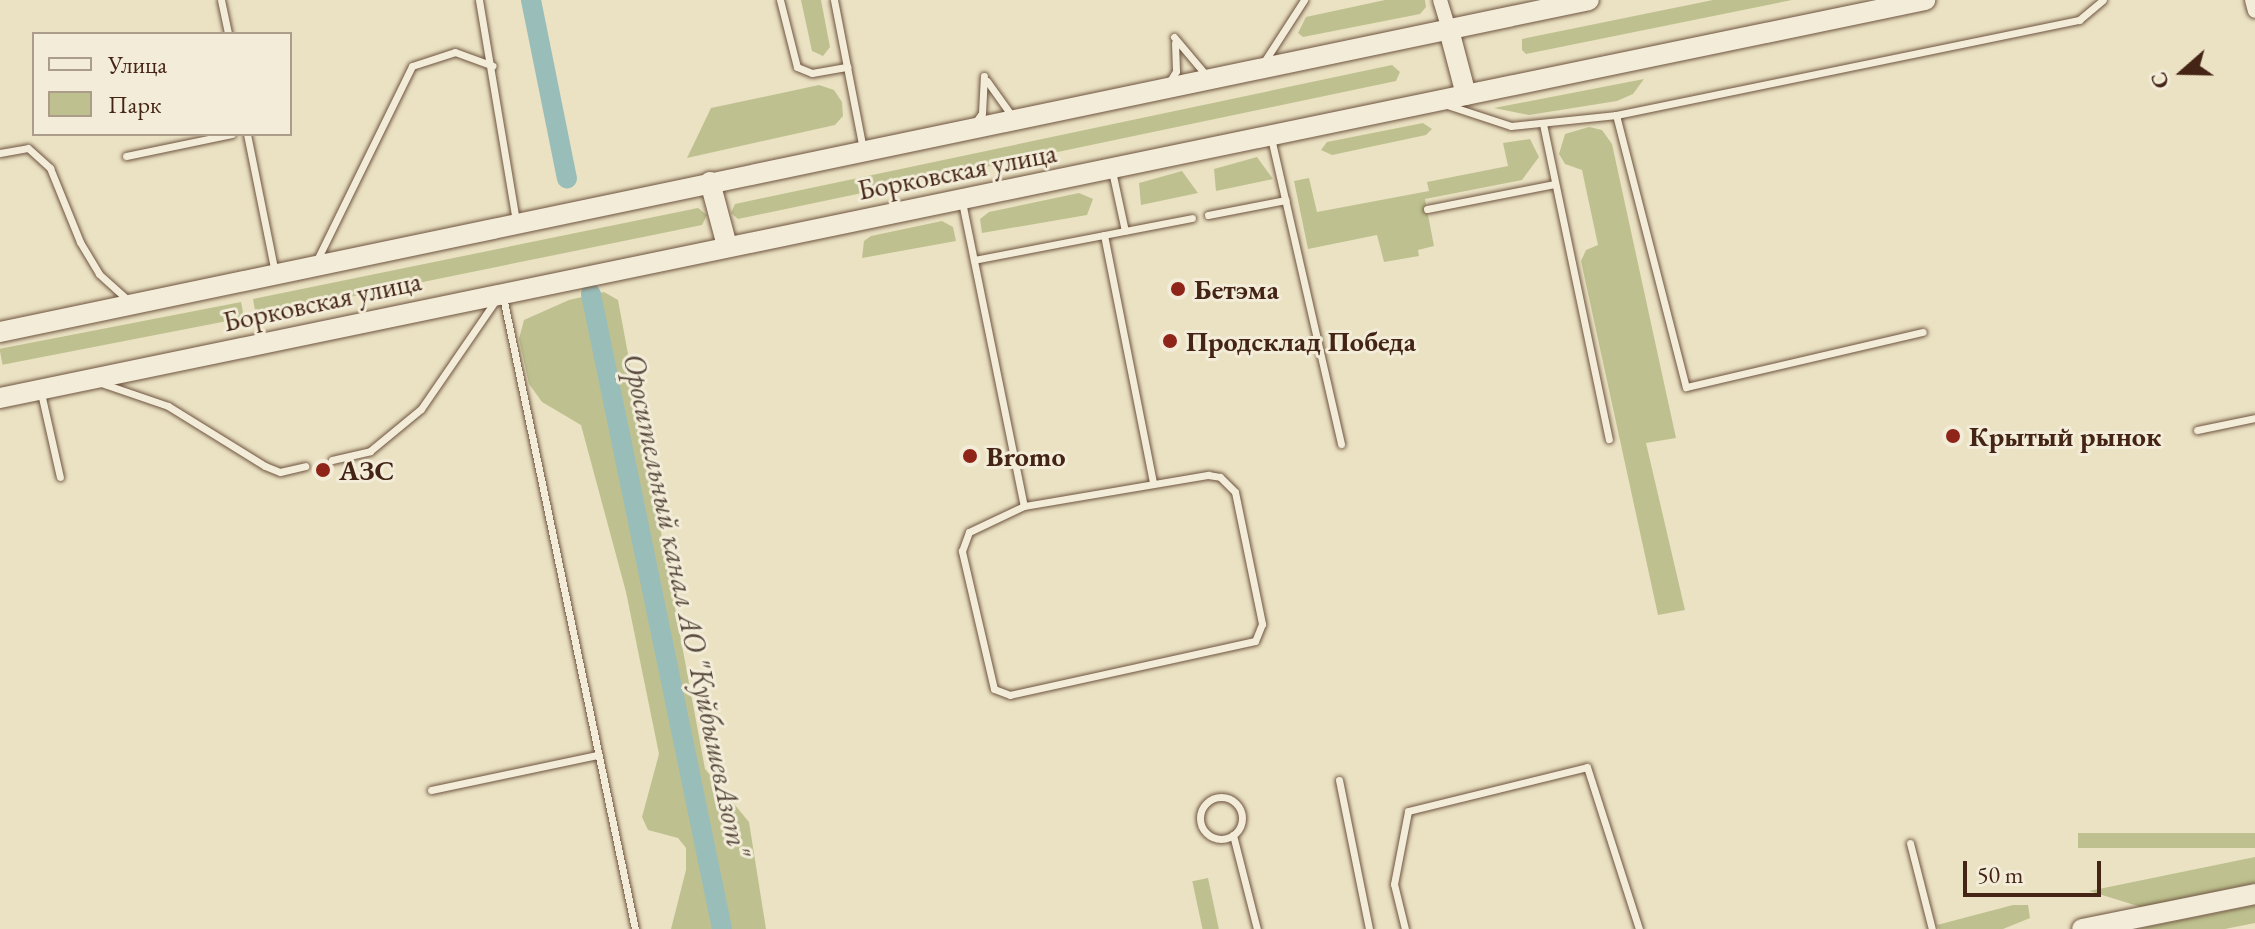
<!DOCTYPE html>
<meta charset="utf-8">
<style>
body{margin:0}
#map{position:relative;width:2255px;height:929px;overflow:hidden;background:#ebe2c3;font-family:"EB Garamond",serif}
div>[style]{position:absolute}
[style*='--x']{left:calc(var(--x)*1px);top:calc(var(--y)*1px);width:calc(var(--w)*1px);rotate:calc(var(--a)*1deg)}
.green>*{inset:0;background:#bec18f;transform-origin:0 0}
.canal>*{height:20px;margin:-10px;padding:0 10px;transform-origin:10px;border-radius:10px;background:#99bdb9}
.roads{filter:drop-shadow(0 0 2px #6e5440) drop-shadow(0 0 2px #6e5440)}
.service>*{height:7px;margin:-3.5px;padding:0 3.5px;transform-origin:3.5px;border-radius:3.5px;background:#f2ecd8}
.service>.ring{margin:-3.5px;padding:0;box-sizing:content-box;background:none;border:7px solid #f2ecd8;border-radius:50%}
.minor>*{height:14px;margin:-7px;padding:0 7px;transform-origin:7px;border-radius:7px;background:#f2ecd8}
.secondary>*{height:20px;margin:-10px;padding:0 10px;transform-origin:10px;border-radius:10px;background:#f2ecd8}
.dots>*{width:22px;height:22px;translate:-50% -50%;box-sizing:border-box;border:4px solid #f2ecd8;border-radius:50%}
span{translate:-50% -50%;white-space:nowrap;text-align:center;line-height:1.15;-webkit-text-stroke:6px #f2ecd8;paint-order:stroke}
.street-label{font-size:28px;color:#442415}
.poi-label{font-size:28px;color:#442415;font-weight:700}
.left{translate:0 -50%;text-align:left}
.water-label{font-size:30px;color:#594a3e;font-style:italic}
.legend{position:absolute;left:32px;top:32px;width:260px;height:104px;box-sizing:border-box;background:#f2ecd8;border:2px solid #ac9c8a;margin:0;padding:10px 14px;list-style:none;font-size:24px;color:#442415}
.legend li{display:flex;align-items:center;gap:16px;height:40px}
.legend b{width:40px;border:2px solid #ac9c8a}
.north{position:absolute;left:2143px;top:32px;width:80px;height:80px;-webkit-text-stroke:6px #f2ecd8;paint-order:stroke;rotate:250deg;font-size:22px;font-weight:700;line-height:32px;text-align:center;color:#442415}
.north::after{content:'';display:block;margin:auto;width:28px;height:36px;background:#442415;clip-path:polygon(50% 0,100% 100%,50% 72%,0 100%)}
.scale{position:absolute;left:1963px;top:861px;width:138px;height:36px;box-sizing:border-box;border:4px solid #442415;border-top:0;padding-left:10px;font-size:24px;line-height:28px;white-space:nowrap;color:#442415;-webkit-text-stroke:6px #f2ecd8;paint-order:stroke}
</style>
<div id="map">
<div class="green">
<i style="clip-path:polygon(801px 0,821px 0,830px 47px,823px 56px,812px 51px)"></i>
<i style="clip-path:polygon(1385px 0,1425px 0,1426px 7px,1420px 14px,1303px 37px,1298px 33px,1306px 17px)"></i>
<i style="clip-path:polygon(1713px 0,1792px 0,1526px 54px,1522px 50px,1522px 39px)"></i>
<i style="clip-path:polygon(1392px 65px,1400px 72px,1396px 81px,738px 219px,731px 213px,735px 204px)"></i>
<i style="clip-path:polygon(1644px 79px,1633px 94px,1617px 101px,1529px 115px,1494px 108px)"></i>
<i style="clip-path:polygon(819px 85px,834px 90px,842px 102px,843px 116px,835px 125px,687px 158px,711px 108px)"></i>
<i style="clip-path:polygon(1423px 123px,1432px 129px,1426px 135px,1332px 155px,1321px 150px,1327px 142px)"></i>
<i style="clip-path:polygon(1589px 127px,1602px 130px,1612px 144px,1676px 438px,1646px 443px,1685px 610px,1658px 615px,1581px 261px,1586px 250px,1598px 245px,1582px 170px,1565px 164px,1559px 154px,1565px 134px)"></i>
<i style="clip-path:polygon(1530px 139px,1539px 157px,1522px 180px,1425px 199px,1434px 246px,1418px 250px,1419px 256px,1384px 262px,1377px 235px,1308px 249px,1294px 181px,1309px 178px,1317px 212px,1429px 191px,1427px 182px,1508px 166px,1503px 143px)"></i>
<i style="clip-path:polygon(1257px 157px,1273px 179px,1216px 191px,1214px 169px)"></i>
<i style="clip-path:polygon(1182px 171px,1198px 193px,1141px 205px,1139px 183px)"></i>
<i style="clip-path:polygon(1079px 193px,1093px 199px,1087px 215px,982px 233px,980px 219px,989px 212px)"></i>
<i style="clip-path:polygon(698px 208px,707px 215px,702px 225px,256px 316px,253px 299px)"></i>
<i style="clip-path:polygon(942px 221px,953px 227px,956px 241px,862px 258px,864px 241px,871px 236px)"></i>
<i style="clip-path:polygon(604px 292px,618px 300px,705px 769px,749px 822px,766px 929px,671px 929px,686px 870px,686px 848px,678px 838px,648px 830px,642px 817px,659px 754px,626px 592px,581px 425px,542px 402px,529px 384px,519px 339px,524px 320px,569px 300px)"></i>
<i style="left:241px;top:302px;width:16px;height:246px;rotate:79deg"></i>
<i style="left:2255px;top:833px;width:15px;height:177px;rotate:90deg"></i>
<i style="clip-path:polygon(2255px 857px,2255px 883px,2141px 907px,2089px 891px)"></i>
<i style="left:1208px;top:878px;width:52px;height:16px;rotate:78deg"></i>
<i style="clip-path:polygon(2013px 905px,2028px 905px,2030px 918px,2003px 929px,1939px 929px,1937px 925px)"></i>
<i style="clip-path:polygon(2255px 905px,2255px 923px,2225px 929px,2137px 929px)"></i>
</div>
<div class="canal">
<i style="--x:531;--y:0;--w:182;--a:78.6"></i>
<i style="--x:591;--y:294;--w:648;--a:78.34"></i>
</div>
<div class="roads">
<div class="service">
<i style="--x:221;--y:0;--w:35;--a:78"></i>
<i style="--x:479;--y:0;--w:224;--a:80.5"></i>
<i style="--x:780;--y:0;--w:69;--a:75.8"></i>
<i style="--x:797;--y:67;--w:16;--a:22"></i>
<i style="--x:812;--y:73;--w:36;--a:-10"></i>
<i style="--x:834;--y:0;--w:152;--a:79"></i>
<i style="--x:1174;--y:37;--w:50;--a:49.9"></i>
<i style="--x:1264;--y:62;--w:74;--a:-57.2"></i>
<i style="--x:987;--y:81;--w:43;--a:54.5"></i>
<i style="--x:1168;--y:84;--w:15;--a:-58"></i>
<i style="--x:1176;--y:71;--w:28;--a:-92"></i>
<i style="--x:1447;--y:105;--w:67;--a:18.2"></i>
<i style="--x:1511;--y:126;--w:106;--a:-6"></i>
<i style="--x:1616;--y:115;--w:473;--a:-11.6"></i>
<i style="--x:2079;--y:20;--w:31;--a:-40"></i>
<i style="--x:1616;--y:115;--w:281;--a:75.6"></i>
<i style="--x:1686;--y:387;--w:243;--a:-13.1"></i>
<i style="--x:975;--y:123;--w:12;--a:-55"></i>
<i style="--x:982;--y:113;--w:37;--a:-87"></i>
<i style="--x:1543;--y:124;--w:322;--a:78.2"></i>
<i style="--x:247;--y:134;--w:142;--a:78.6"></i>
<i style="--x:1271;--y:138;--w:314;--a:77.1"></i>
<i style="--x:0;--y:153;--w:28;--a:-10"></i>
<i style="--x:28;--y:148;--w:30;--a:42"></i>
<i style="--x:50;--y:168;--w:80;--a:67.9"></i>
<i style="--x:80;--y:242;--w:37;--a:59"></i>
<i style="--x:99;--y:274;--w:39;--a:42"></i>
<i style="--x:126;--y:156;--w:108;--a:-11.7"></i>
<i style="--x:1112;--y:171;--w:61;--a:77.8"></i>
<i style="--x:962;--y:202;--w:310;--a:78.5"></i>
<i style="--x:1427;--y:209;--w:130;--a:-11.1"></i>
<i style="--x:1208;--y:215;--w:79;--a:-10.9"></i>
<i style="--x:1104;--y:235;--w:253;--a:78.8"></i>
<i style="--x:974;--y:260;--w:222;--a:-10.9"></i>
<i style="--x:315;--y:264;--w:220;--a:-63.9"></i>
<i style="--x:412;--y:66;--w:45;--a:-18"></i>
<i style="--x:455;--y:52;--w:40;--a:20.2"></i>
<i style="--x:503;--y:297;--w:646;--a:78.2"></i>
<i style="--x:101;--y:383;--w:71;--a:18.9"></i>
<i style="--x:168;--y:406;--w:114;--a:31.7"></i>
<i style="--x:265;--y:466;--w:16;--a:22"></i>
<i style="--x:280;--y:472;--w:26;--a:-13"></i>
<i style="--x:41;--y:393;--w:86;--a:77.3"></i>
<i style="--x:2197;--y:430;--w:59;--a:-11.7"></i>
<i style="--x:332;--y:460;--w:39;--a:-13"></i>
<i style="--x:370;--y:451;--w:66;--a:-39.5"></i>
<i style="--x:421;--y:409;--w:132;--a:-55.5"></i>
<i style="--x:1208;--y:475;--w:12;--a:9"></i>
<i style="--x:1220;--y:477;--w:21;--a:45"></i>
<i style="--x:1235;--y:492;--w:135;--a:78.4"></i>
<i style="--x:1262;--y:624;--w:18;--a:112"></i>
<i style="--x:1255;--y:641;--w:251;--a:167.6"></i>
<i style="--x:1010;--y:695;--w:17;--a:-159"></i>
<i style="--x:994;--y:689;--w:142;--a:-103.1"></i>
<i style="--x:962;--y:551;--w:20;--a:-70"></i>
<i style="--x:969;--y:532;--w:61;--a:-25.3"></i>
<i style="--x:1024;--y:506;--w:187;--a:-9.6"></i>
<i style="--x:1339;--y:780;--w:152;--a:78.6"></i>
<i style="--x:431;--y:790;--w:170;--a:-11.9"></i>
<i class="ring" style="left:1200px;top:797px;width:35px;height:35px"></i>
<i style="--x:1233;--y:835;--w:97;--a:75.7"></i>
<i style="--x:1910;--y:843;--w:89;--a:75.7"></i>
<i style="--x:1405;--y:929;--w:46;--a:-103.7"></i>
<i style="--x:1394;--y:884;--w:74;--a:-79.1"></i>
<i style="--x:1408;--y:811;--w:184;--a:-13.8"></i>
<i style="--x:1587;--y:767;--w:170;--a:72.2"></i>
</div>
<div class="minor">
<i style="--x:1440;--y:0;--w:31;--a:73"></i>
<i style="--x:2252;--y:0;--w:11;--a:75"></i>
</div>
<div class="secondary">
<i style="--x:1449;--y:30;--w:67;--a:75.3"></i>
<i style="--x:710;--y:182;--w:66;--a:75.1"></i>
<i style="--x:0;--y:332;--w:1623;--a:-11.8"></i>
<i style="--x:0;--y:398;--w:1966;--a:-11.68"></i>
<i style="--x:2082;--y:929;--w:177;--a:-11.4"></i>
</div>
</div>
<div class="dots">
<i style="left:1178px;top:289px;background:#8f2418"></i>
<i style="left:1170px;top:341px;background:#8f2418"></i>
<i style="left:1953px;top:436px;background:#8f2418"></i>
<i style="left:970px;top:456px;background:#8f2418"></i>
<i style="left:323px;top:470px;background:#8f2418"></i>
</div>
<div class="street-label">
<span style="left:957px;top:171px;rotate:-11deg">Борковская улица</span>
<span style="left:322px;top:301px;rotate:-12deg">Борковская улица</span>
</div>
<div class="poi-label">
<span class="left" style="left:1194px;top:289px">Бетэма</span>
<span class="left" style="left:1186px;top:341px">Продсклад Победа</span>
<span class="left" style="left:1969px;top:436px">Крытый рынок</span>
<span class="left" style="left:986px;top:456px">Bromo</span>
<span class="left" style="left:339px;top:470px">АЗС</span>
</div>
<div class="water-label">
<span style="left:686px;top:605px;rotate:78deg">Оросительный канал АО "КуйбышевАзот"</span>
</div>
<ul class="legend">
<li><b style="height:10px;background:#f2ecd8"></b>Улица</li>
<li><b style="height:22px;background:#bec18f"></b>Парк</li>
</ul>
<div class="north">С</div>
<div class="scale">50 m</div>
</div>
